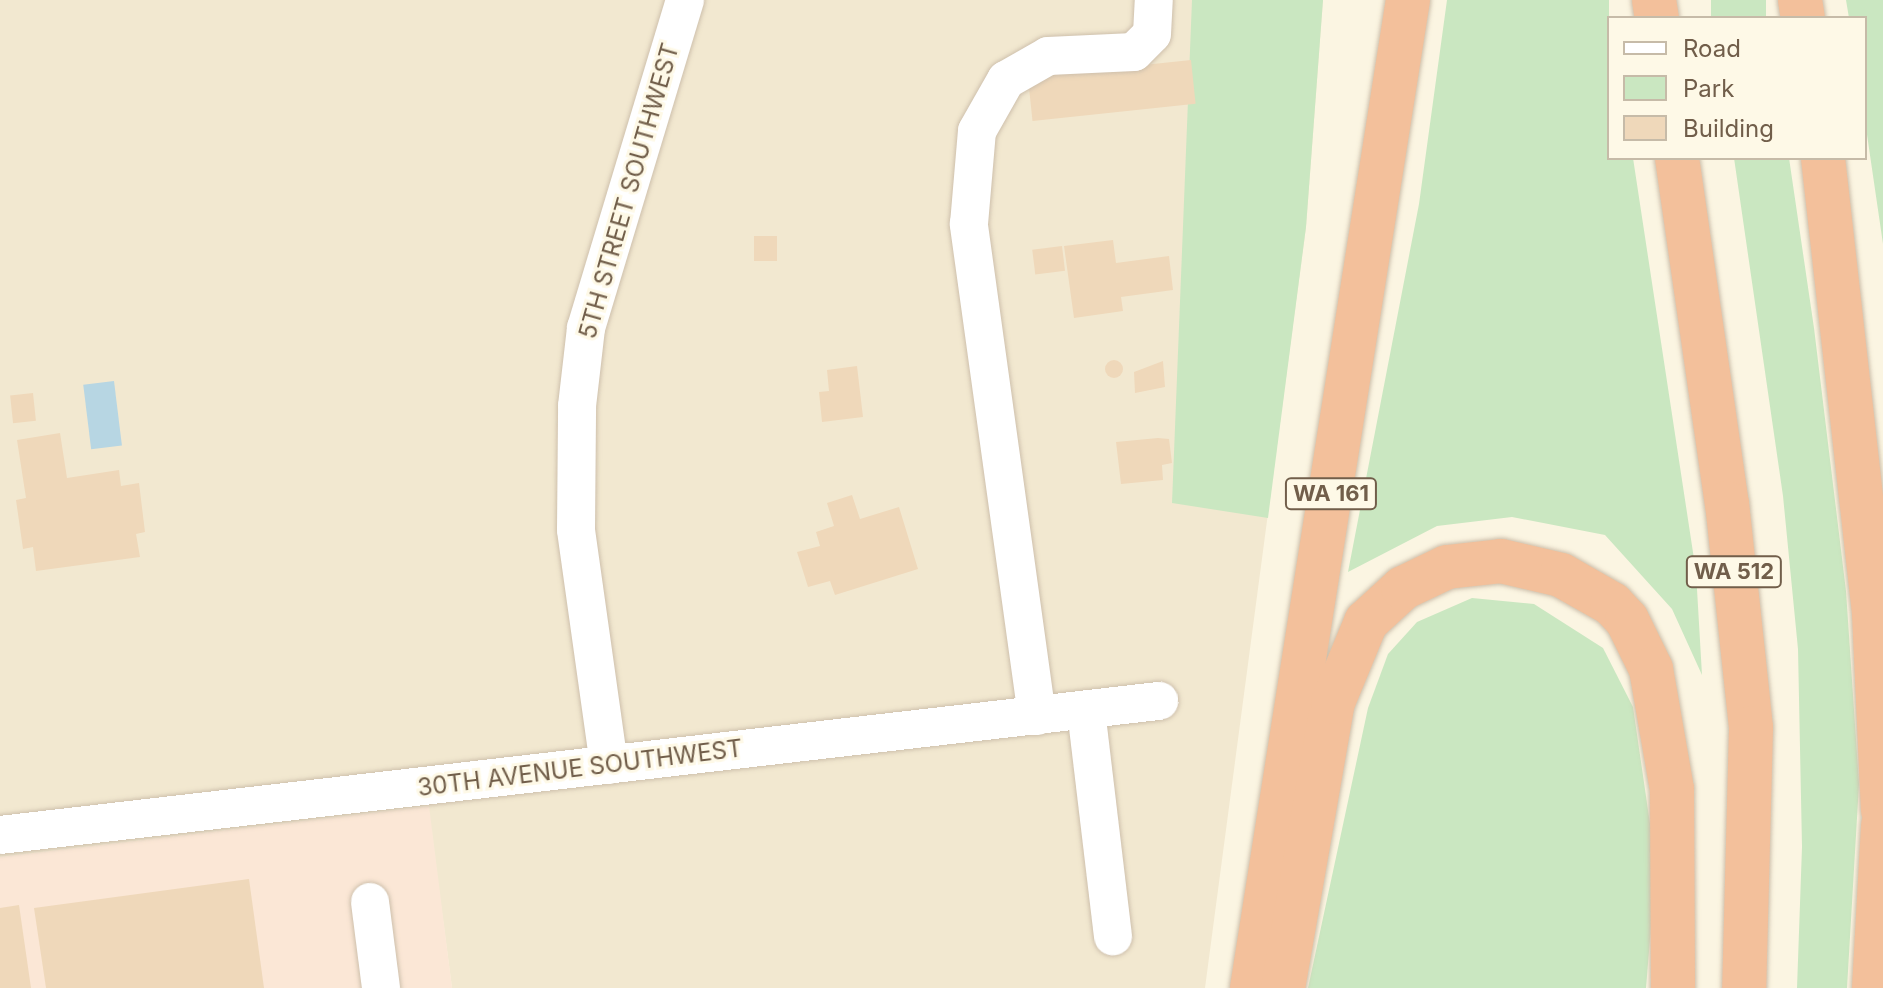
<!DOCTYPE html>
<style>
body{margin:0}
#map{position:relative;width:1883px;height:988px;overflow:hidden;background:#fbf5e2;font-family:Inter,sans-serif}
div>[style]{position:absolute}
[style*='--x']{left:calc(var(--x)*1px);top:calc(var(--y)*1px);width:calc(var(--w)*1px);rotate:calc(var(--a)*1deg)}
.residential>*{inset:0;background:#f2e8d0}
.commercial>*{inset:0;background:#fbe7d6}
.green>*{inset:0;background:#cae7c1;transform-origin:0 0}
.water>*{inset:0;background:#b7d6e3;transform-origin:0 0}
.building>*{inset:0;background:#efd8ba;transform-origin:0 0}
.round{border-radius:50%}
.roads{filter:drop-shadow(0 0 2px #cec0ac) drop-shadow(0 0 2px #cec0ac)}
.minor>*{height:38px;margin:-19px;padding:0 19px;transform-origin:19px;border-radius:19px;background:#fff}
.highway>*{height:44px;margin:-22px;padding:0 22px;transform-origin:22px;border-radius:22px;background:#f3c09b}
span{translate:-50% -50%;white-space:nowrap;text-align:center;line-height:1.15;-webkit-text-stroke:6px #fef9e7;paint-order:stroke}
.shield-label span{padding:2px 6px;background:#fef9e7;border:2px solid;border-radius:6px;-webkit-text-stroke-width:0}
.shield-label{font-size:22px;color:#715e4a;font-weight:700}
.street-label{font-size:24px;color:#715e4a}
.legend{position:absolute;left:1607px;top:16px;width:260px;height:144px;box-sizing:border-box;background:#fef9e7;border:2px solid #c6bba8;margin:0;padding:10px 14px;list-style:none;font-size:24px;color:#715e4a}
.legend li{display:flex;align-items:center;gap:16px;height:40px}
.legend b{width:40px;border:2px solid #c6bba8}
</style>
<div id="map">
<div class="residential">
<i style="clip-path:polygon(0 0,1323px 0,1306px 227px,1205px 988px,452px 988px,428px 806px,0 857px)"></i>
</div>
<div class="commercial">
<i style="clip-path:polygon(429px 806px,452px 988px,0 988px,0 857px)"></i>
</div>
<div class="green">
<i style="clip-path:polygon(1192px 0,1323px 0,1306px 227px,1268px 518px,1172px 503px)"></i>
<i style="clip-path:polygon(1447px 0,1609px 0,1609px 158px,1633px 158px,1696px 572px,1702px 675px,1672px 609px,1605px 535px,1512px 517px,1437px 526px,1348px 572px,1419px 204px)"></i>
<i style="left:1711px;top:0;width:55px;height:18px"></i>
<i style="clip-path:polygon(1846px 0,1883px 0,1883px 244px,1865px 121px,1865px 18px,1849px 18px)"></i>
<i style="clip-path:polygon(1734px 158px,1789px 158px,1814px 328px,1846px 591px,1859px 784px,1847px 988px,1797px 988px,1802px 847px,1798px 649px,1783px 496px)"></i>
<i style="clip-path:polygon(1472px 598px,1534px 604px,1603px 648px,1633px 707px,1656px 865px,1646px 988px,1308px 988px,1368px 708px,1388px 654px,1417px 622px)"></i>
</div>
<div class="water">
<i style="left:114px;top:381px;width:65px;height:31px;rotate:83deg"></i>
</div>
<div class="building">
<i style="left:1191px;top:60px;width:44px;height:164px;rotate:84deg"></i>
<i style="left:777px;top:236px;width:25px;height:23px;rotate:90deg"></i>
<i style="clip-path:polygon(1113px 240px,1116px 263px,1169px 256px,1173px 290px,1121px 297px,1123px 311px,1074px 318px,1064px 246px)"></i>
<i style="left:1062px;top:246px;width:25px;height:30px;rotate:83deg"></i>
<i class="round" style="left:1105px;top:360px;width:18px;height:18px"></i>
<i style="clip-path:polygon(1163px 361px,1165px 387px,1135px 393px,1134px 372px)"></i>
<i style="clip-path:polygon(857px 366px,863px 417px,822px 422px,819px 392px,829px 391px,827px 370px)"></i>
<i style="left:33px;top:393px;width:28px;height:23px;rotate:84deg"></i>
<i style="clip-path:polygon(60px 433px,67px 478px,119px 470px,121px 486px,139px 483px,145px 532px,136px 534px,140px 557px,36px 571px,33px 547px,23px 549px,16px 500px,26px 498px,17px 440px)"></i>
<i style="clip-path:polygon(1158px 438px,1169px 439px,1172px 463px,1162px 465px,1163px 480px,1121px 484px,1116px 442px)"></i>
<i style="clip-path:polygon(852px 495px,860px 519px,899px 507px,918px 569px,835px 595px,830px 581px,808px 587px,797px 552px,820px 546px,816px 532px,834px 526px,827px 503px)"></i>
<i style="clip-path:polygon(249px 879px,264px 988px,46px 988px,34px 908px)"></i>
<i style="clip-path:polygon(19px 905px,31px 988px,0 988px,0 908px)"></i>
</div>
<div class="roads">
<div class="minor">
<i style="--x:1086;--y:710;--w:228;--a:83.2"></i>
<i style="--x:1037;--y:716;--w:497;--a:-97.9"></i>
<i style="--x:969;--y:224;--w:93;--a:-85.1"></i>
<i style="--x:977;--y:131;--w:59;--a:-60.4"></i>
<i style="--x:1006;--y:80;--w:48;--a:-29.7"></i>
<i style="--x:1048;--y:56;--w:86;--a:-2.7"></i>
<i style="--x:1134;--y:52;--w:25;--a:-45"></i>
<i style="--x:1152;--y:34;--w:34;--a:-87"></i>
<i style="--x:609;--y:765;--w:237;--a:-98"></i>
<i style="--x:576;--y:530;--w:124;--a:-89.5"></i>
<i style="--x:577;--y:406;--w:79;--a:-83.4"></i>
<i style="--x:586;--y:328;--w:343;--a:-73.2"></i>
<i style="--x:0;--y:835;--w:1167;--a:-6.6"></i>
<i style="--x:370;--y:902;--w:87;--a:82.7"></i>
</div>
<div class="highway">
<i style="--x:1654;--y:0;--w:18;--a:81"></i>
<i style="--x:1800;--y:0;--w:18;--a:81"></i>
<i style="--x:1677;--y:158;--w:349;--a:81.8"></i>
<i style="--x:1727;--y:503;--w:226;--a:83.9"></i>
<i style="--x:1751;--y:728;--w:260;--a:91.5"></i>
<i style="--x:1823;--y:158;--w:458;--a:83.6"></i>
<i style="--x:1874;--y:613;--w:197;--a:87.4"></i>
<i style="--x:1252;--y:988;--w:1000;--a:-81.03"></i>
<i style="--x:1283;--y:988;--w:290;--a:-80.1"></i>
<i style="--x:1333;--y:702;--w:87;--a:-67.6"></i>
<i style="--x:1366;--y:622;--w:50;--a:-42.6"></i>
<i style="--x:1403;--y:588;--w:49;--a:-25.5"></i>
<i style="--x:1447;--y:567;--w:54;--a:-6.3"></i>
<i style="--x:1501;--y:561;--w:62;--a:13.1"></i>
<i style="--x:1561;--y:575;--w:59;--a:29.6"></i>
<i style="--x:1612;--y:604;--w:22;--a:47"></i>
<i style="--x:1627;--y:620;--w:55;--a:63.9"></i>
<i style="--x:1651;--y:669;--w:122;--a:80.1"></i>
<i style="--x:1672;--y:789;--w:199;--a:89.7"></i>
<i style="--x:1874;--y:988;--w:163;--a:-86.8"></i>
</div>
</div>
<div class="shield-label">
<span style="left:1331px;top:494px">WA 161</span>
<span style="left:1734px;top:572px">WA 512</span>
</div>
<div class="street-label">
<span style="left:629px;top:191px;rotate:-74deg">5TH STREET SOUTHWEST</span>
<span style="left:580px;top:768px;rotate:-7deg">30TH AVENUE SOUTHWEST</span>
</div>
<ul class="legend">
<li><b style="height:10px;background:#fff"></b>Road</li>
<li><b style="height:22px;background:#cae7c1"></b>Park</li>
<li><b style="height:22px;background:#efd8ba"></b>Building</li>
</ul>
</div>
